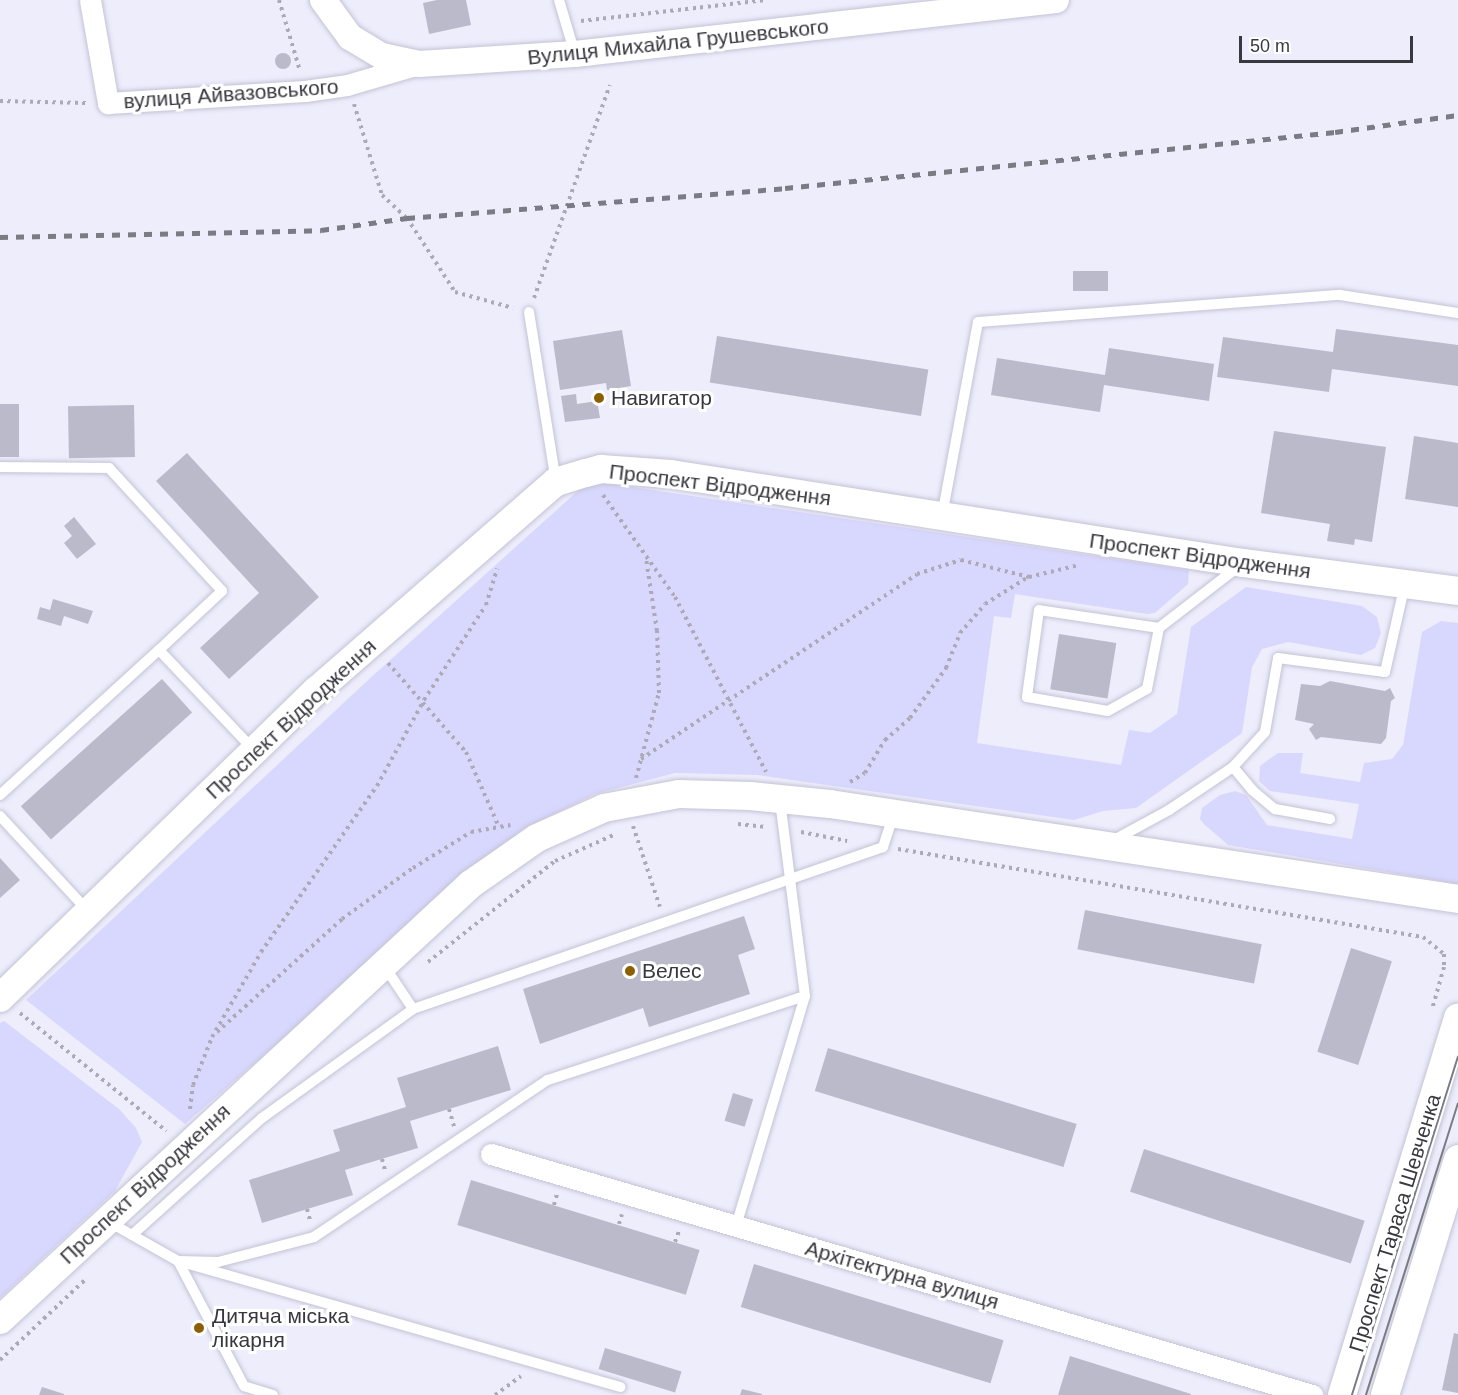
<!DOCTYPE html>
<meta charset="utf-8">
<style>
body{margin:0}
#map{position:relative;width:1458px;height:1395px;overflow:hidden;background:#eeedfc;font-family:Arial,sans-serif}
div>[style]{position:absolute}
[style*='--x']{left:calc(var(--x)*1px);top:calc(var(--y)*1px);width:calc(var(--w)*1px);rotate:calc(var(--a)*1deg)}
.green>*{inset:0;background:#d8d7fd}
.building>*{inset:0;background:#babacb;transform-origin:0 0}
.round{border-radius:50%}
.path>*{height:4px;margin-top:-2px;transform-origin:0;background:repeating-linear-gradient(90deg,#abaab6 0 3px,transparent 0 7.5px)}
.roads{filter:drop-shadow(0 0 2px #c3c3d5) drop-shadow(0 0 2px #c3c3d5)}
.service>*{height:10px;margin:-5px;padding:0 5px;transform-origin:5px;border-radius:5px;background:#fff}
.minor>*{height:21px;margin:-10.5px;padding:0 10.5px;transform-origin:10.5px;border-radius:10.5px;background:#fff}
.tertiary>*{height:26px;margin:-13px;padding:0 13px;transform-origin:13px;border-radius:13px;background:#fff}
.secondary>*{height:28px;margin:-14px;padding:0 14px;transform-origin:14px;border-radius:14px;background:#fff}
.tram>*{height:1.5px;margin:-0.75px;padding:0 0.75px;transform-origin:0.75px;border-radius:0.75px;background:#7b7b85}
.rail>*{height:4.5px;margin-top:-2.25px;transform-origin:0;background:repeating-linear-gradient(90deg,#7b7b85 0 8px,transparent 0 16px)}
.dots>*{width:16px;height:16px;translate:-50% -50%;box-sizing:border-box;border:3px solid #fff;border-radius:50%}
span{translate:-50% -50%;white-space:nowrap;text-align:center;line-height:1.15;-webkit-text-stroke:6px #fff;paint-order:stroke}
.street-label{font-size:21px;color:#38383f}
.poi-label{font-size:21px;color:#38383f}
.left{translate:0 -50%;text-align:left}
.scale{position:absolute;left:1239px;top:36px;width:174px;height:27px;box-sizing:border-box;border:3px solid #38383f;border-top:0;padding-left:8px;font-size:18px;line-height:21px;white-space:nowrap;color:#38383f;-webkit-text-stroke:4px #fff;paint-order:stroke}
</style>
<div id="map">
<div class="green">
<i style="clip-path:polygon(605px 483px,1189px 570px,1188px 584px,1155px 613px,1147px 614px,1015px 594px,1011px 618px,994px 616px,977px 743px,1121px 765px,1129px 730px,1150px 733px,1177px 714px,1191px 627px,1246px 587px,1362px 606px,1377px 617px,1381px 633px,1375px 648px,1361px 655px,1288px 642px,1262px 649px,1252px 667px,1242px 733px,1136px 808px,1103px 811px,1074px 820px,757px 775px,675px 773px,595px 794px,522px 830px,185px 1124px,26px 1000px,367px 681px,581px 488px)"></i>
<i style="clip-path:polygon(1441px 621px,1458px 623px,1458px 884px,1228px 845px,1204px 824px,1200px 819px,1202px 808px,1220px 795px,1235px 791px,1246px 795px,1267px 825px,1352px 839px,1359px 804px,1270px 791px,1259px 781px,1260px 766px,1278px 753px,1303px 753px,1300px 773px,1360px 782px,1364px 763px,1392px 759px,1403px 745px,1422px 632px)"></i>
<i style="clip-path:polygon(4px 1021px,119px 1109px,136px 1128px,142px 1142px,115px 1191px,0 1298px,0 1023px)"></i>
</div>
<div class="building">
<i style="clip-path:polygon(437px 0,466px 0,471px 25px,429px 34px,423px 3px)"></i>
<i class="round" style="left:275px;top:53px;width:16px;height:16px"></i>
<i style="left:1108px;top:271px;width:20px;height:35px;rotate:90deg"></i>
<i style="clip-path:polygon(1336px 329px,1458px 345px,1458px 386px,1332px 369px,1329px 392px,1217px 377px,1223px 337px,1333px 352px)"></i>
<i style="clip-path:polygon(622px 330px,631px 386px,607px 390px,606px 383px,560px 390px,553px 341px)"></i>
<i style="left:717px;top:336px;width:214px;height:47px;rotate:9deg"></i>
<i style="clip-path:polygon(1109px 348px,1214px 364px,1209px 401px,1104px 385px,1100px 412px,991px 395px,997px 358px,1105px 375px)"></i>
<i style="clip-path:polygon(576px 394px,577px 404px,597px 401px,600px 418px,565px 422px,561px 396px)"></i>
<i style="left:0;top:404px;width:19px;height:53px"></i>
<i style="left:134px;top:405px;width:52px;height:66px;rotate:89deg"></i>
<i style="clip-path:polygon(1274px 431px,1386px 447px,1372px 542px,1355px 539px,1354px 545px,1327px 541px,1330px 524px,1261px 513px)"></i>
<i style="clip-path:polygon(1414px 436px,1458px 443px,1458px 507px,1405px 499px)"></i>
<i style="clip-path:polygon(187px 453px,319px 597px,229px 679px,200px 648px,259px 593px,156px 481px)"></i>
<i style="clip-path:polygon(74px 517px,96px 544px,77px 559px,64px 543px,72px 536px,64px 526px)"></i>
<i style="clip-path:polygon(53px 599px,93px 611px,88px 624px,64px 616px,61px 626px,37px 619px,40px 607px,50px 610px)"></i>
<i style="left:1059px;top:634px;width:58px;height:56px;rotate:9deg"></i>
<i style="left:162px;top:679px;width:45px;height:190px;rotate:48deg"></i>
<i style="clip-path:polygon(1330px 681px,1385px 691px,1390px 688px,1395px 698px,1391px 701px,1386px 738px,1381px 744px,1321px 737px,1316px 740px,1309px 729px,1314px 724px,1295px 720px,1301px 684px,1320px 686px)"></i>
<i style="clip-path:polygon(0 858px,20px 880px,0 898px)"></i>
<i style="left:1085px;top:910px;width:180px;height:40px;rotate:11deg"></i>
<i style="clip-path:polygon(744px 916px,755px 949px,738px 955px,750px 994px,649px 1027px,643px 1008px,540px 1044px,523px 989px)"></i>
<i style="left:1351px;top:948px;width:43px;height:109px;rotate:18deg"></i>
<i style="clip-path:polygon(498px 1046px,511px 1090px,410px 1121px,418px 1148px,345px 1170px,353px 1195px,262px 1223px,249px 1180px,340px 1151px,333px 1130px,406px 1107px,397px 1078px)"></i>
<i style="left:828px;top:1048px;width:260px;height:45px;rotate:17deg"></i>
<i style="left:733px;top:1093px;width:21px;height:29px;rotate:17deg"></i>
<i style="left:1144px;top:1149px;width:232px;height:45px;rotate:18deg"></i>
<i style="left:471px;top:1180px;width:239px;height:47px;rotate:17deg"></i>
<i style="left:754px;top:1264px;width:261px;height:45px;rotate:17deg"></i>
<i style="clip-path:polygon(1454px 1333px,1458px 1334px,1458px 1393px,1442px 1390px)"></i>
<i style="left:605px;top:1348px;width:80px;height:22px;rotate:17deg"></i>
<i style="clip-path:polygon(1070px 1356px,1191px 1394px,1191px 1395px,1058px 1395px)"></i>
<i style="clip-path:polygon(42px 1387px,64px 1394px,64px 1395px,39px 1395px)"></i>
<i style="clip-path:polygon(742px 1389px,762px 1394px,762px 1395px,740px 1395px)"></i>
</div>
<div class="path">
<i style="--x:279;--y:0;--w:74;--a:73.5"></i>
<i style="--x:581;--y:21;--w:184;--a:-6.5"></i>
<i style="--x:0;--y:101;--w:86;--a:1.3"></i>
<i style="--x:354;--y:104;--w:95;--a:72.9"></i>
<i style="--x:382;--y:195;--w:34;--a:43"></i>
<i style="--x:407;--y:218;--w:88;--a:57"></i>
<i style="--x:455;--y:292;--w:60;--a:15.4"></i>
<i style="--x:534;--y:298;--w:226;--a:-70.4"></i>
<i style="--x:603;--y:495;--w:125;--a:54.8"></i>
<i style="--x:675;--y:597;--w:197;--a:62.5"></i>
<i style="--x:388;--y:663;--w:118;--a:48.8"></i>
<i style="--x:466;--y:752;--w:82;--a:66.3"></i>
<i style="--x:641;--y:759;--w:332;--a:-33.8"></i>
<i style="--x:917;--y:574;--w:46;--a:-17.7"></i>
<i style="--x:961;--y:560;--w:70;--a:14"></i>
<i style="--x:1029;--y:577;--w:51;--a:-13.5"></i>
<i style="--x:636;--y:778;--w:88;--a:-74.9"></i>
<i style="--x:659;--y:693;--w:62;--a:-91.8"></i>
<i style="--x:657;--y:631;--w:74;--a:-98.6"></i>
<i style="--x:850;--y:782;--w:17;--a:-31"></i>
<i style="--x:865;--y:773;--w:39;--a:-59"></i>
<i style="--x:885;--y:740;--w:33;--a:-41"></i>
<i style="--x:910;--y:718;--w:62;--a:-54.2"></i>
<i style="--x:946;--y:668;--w:38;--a:-68"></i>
<i style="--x:960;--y:633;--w:38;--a:-49"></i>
<i style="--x:985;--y:604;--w:51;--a:-32.1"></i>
<i style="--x:738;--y:824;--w:29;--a:6"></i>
<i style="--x:633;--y:826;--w:85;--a:71.6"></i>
<i style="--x:801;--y:832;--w:47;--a:11.1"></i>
<i style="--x:898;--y:849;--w:532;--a:9.52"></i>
<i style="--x:1423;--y:937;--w:27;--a:39"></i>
<i style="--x:1444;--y:954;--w:13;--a:90"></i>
<i style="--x:1444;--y:967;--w:41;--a:105.8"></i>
<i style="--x:428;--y:962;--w:162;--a:-38.5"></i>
<i style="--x:555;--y:861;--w:67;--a:-23.9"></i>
<i style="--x:20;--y:1013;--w:188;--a:38.9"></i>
<i style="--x:217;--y:1032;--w:169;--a:-42.1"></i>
<i style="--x:342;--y:919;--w:87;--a:-35.7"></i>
<i style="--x:413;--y:868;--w:68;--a:-31.8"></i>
<i style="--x:471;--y:832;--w:40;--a:-10"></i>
<i style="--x:190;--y:1109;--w:24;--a:-83"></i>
<i style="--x:193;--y:1085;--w:52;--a:-68.4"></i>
<i style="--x:212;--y:1037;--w:98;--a:-60"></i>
<i style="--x:261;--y:952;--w:203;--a:-55.1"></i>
<i style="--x:377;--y:786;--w:98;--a:-61.3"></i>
<i style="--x:424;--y:700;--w:113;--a:-56.9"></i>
<i style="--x:486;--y:605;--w:38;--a:-73"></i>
<i style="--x:449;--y:1109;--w:18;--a:74"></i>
<i style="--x:382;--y:1159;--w:11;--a:75"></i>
<i style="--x:554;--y:1205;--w:11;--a:-75"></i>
<i style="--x:307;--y:1209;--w:11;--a:75"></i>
<i style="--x:619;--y:1224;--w:10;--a:-73"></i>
<i style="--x:675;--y:1242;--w:12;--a:-70"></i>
<i style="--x:0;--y:1360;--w:118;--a:-43.3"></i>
<i style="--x:495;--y:1395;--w:32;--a:-36"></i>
</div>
<div class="roads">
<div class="service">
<i style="--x:559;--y:0;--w:56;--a:73.5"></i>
<i style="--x:529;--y:312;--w:172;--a:81"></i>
<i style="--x:0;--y:467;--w:109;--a:0.5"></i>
<i style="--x:109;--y:468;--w:167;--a:47.4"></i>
<i style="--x:222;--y:591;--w:86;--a:136.9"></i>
<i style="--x:942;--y:516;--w:197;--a:-79.5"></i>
<i style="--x:978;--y:322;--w:363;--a:-4.3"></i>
<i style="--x:1340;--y:295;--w:119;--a:8.7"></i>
<i style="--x:1159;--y:628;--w:121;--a:-171.5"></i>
<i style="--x:1039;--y:610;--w:88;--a:97.9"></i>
<i style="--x:1027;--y:697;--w:82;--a:9.8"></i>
<i style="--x:1108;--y:711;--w:45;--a:-29.4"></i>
<i style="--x:1147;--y:689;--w:62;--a:-78.9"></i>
<i style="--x:1159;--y:628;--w:100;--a:-37.7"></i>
<i style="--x:1233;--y:767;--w:30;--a:50"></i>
<i style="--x:1252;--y:790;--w:30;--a:40"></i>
<i style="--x:1275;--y:809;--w:56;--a:10.3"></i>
<i style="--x:0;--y:795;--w:215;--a:-42.4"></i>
<i style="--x:159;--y:650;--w:139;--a:46.5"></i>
<i style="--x:0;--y:816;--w:128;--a:47.2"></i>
<i style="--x:1114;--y:840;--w:63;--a:-28.6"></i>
<i style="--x:1169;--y:810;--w:77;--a:-33.9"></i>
<i style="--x:1233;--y:767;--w:47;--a:-47.6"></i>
<i style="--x:1265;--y:732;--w:75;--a:-80"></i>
<i style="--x:1278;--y:658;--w:108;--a:7.5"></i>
<i style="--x:1385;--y:672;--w:90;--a:-77.2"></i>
<i style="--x:385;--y:967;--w:50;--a:56.3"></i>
<i style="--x:109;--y:1222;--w:79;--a:29.5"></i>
<i style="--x:178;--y:1261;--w:40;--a:1.4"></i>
<i style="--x:218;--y:1262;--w:99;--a:-14.6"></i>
<i style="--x:314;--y:1237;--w:282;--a:-33.9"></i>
<i style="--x:548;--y:1080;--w:270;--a:-18.1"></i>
<i style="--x:736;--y:1226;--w:240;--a:-73.3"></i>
<i style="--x:805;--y:996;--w:198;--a:-97.3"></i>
<i style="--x:132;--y:1235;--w:175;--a:-42"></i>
<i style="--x:262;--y:1118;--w:186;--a:-35.8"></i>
<i style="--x:413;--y:1009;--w:497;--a:-19"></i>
<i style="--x:883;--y:847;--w:33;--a:-72"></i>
<i style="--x:273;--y:1395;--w:30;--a:-163"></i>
<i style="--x:244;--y:1386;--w:141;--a:-117.8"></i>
<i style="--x:178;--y:1261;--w:460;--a:15.9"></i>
</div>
<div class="minor">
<i style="--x:90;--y:0;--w:105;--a:80.1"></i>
<i style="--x:108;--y:103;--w:197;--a:-3.5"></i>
<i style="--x:305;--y:91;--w:42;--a:-8.1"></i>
<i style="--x:347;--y:85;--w:75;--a:-16.3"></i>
<i style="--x:491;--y:1154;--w:856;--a:16.36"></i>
</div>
<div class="tertiary">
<i style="--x:323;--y:0;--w:46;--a:53.9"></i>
<i style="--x:350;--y:37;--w:37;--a:31"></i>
<i style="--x:382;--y:56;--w:38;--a:12"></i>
<i style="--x:419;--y:64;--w:156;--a:-3.7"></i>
<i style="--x:575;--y:54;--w:484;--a:-6.4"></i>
</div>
<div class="secondary">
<i style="--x:0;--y:998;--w:441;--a:-44.2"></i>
<i style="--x:316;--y:691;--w:318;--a:-41.1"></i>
<i style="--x:556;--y:482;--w:31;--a:-17"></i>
<i style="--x:586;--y:473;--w:16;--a:-15"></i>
<i style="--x:601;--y:469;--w:70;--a:4.1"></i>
<i style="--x:671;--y:474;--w:579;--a:8.84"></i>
<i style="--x:1243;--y:563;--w:217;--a:7.4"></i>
<i style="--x:0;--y:1320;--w:642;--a:-42.79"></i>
<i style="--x:471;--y:884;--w:80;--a:-34.9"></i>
<i style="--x:537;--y:838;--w:73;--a:-24.1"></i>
<i style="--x:604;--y:808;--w:76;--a:-10.6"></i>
<i style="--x:679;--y:794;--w:71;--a:1.6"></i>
<i style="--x:750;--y:796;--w:80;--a:5.7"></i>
<i style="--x:830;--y:804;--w:635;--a:8.6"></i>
<i style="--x:1342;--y:1395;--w:395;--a:-72.9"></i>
<i style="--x:1385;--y:1395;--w:247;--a:-72.8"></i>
</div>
</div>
<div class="tram">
<i style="--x:1352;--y:1395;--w:354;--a:-72.6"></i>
<i style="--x:1366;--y:1395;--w:305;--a:-72.5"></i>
</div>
<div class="rail">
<i style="--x:0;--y:237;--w:321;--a:-1.2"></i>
<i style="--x:321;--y:230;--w:87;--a:-7.9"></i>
<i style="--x:407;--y:218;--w:379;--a:-4.5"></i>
<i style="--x:785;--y:188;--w:553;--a:-5.81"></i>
<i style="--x:1335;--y:132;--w:124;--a:-7.9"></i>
</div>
<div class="dots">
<i style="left:599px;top:398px;background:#8b5f02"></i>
<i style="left:630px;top:971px;background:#8b5f02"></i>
<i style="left:199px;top:1328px;background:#8b5f02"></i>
</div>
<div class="street-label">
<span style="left:678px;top:42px;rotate:-6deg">Вулиця Михайла Грушевського</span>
<span style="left:231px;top:94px;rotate:-4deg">вулиця Айвазовського</span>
<span style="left:720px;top:485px;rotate:7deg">Проспект Відродження</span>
<span style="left:1200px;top:556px;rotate:8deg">Проспект Відродження</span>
<span style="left:291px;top:719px;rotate:-43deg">Проспект Відродження</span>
<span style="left:145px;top:1184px;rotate:-43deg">Проспект Відродження</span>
<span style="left:1395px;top:1223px;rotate:-73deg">Проспект Тараса Шевченка</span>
<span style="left:902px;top:1275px;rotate:16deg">Архітектурна вулиця</span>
</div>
<div class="poi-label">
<span class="left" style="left:611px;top:398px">Навигатор</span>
<span class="left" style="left:642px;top:971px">Велес</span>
<span class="left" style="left:212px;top:1328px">Дитяча міська<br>лікарня</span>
</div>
<div class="scale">50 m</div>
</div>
